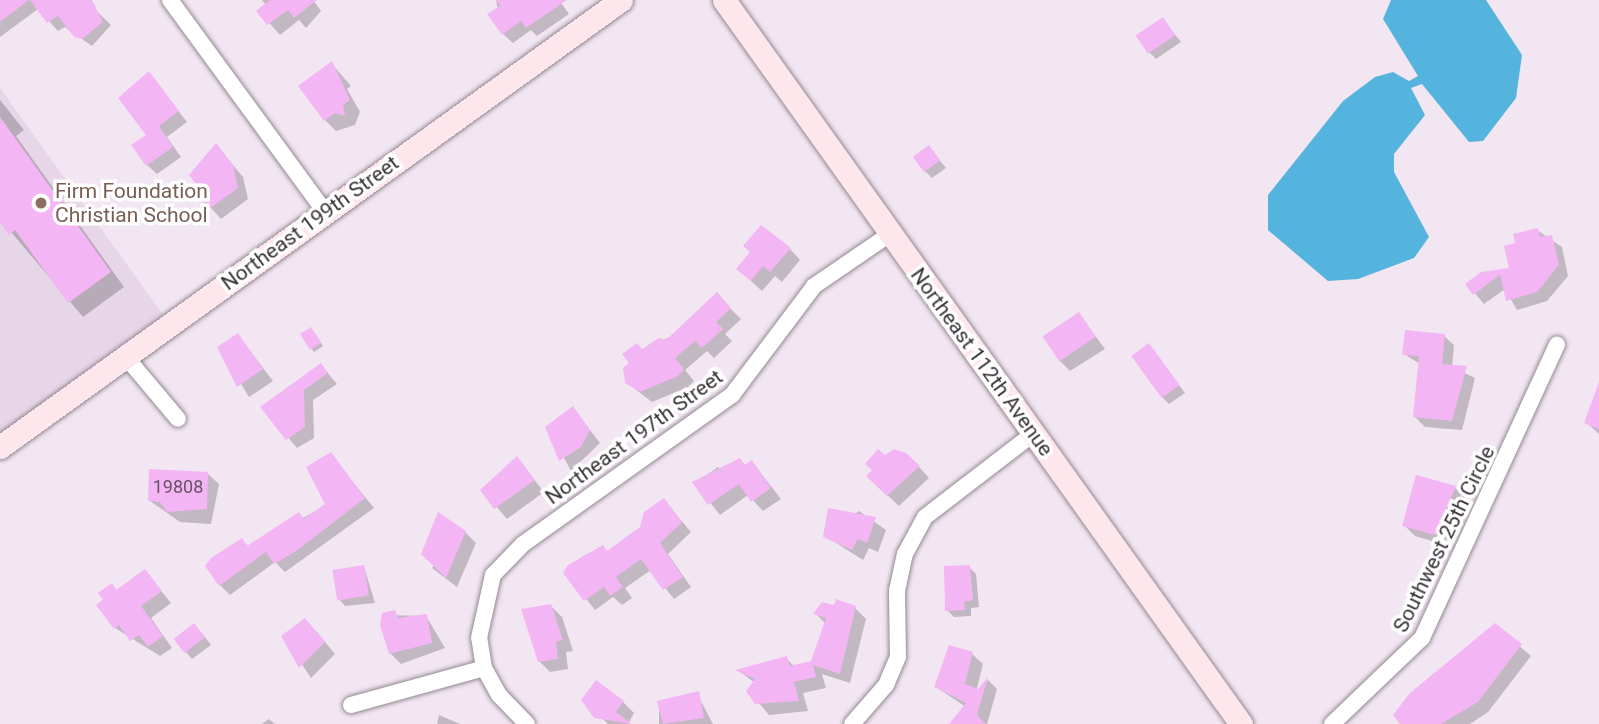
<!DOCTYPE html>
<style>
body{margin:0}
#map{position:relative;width:1599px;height:724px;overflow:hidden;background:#f2e6f2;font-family:Roboto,sans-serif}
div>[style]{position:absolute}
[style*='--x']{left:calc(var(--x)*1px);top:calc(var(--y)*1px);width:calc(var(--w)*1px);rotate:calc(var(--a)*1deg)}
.built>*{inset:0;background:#e7d6e7}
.water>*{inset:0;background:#55b4de}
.shadow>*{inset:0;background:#0003}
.building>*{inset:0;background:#f3b5f4;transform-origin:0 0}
.roads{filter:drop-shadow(0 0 2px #938892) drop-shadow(0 0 2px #938892)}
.street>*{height:16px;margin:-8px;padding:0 8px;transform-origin:8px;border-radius:8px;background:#fff}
.secondary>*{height:23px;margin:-11.5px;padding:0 11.5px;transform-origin:11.5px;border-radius:11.5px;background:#fee7ec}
.dots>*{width:19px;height:19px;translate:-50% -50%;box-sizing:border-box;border:4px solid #fff;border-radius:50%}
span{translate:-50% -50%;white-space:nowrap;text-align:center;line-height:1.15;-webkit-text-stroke:7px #fff;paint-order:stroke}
.number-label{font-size:18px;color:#685468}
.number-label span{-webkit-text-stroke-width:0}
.education-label{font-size:21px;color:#785e54}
.left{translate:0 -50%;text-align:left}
.street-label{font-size:21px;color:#393439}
</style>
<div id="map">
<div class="built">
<i style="clip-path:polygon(0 88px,166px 319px,0 438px)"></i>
</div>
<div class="water">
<i style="clip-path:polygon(1391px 0,1486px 0,1522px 55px,1516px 98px,1483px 141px,1469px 142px,1422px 84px,1411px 88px,1425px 115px,1394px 154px,1394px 172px,1429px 237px,1414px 258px,1358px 279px,1328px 281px,1268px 230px,1268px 195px,1343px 101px,1375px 77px,1393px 72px,1409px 81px,1418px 76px,1383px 19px)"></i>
</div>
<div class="shadow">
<i style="clip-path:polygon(0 0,85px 0,111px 25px,92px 46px,65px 27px,58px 31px,38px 9px,0 37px)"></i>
<i style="clip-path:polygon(262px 0,313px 0,321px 11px,306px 28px,299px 20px,280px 35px,259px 11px,266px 5px)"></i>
<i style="clip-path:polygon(496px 0,559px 0,569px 14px,537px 36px,531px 30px,513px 43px,503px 34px)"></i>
<i style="clip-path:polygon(1163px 20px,1181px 42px,1156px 59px,1149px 52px)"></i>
<i style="clip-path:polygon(332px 64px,351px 86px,347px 89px,360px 112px,355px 125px,336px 131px,325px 120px)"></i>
<i style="clip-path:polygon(149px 74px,187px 122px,167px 137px,181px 157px,157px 174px,147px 165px)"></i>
<i style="clip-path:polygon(0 100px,24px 130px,16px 136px,124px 287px,83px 317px,0 219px)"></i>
<i style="clip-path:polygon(929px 147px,946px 168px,932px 178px,925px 171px)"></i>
<i style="clip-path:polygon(226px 157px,243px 177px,248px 199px,221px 219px,193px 188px)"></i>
<i style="clip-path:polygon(1537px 230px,1562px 247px,1568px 276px,1547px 301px,1517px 310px,1505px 289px,1484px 304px,1467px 284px,1511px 269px,1517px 245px)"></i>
<i style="clip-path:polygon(790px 249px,800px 260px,782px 282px,775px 276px,762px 291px,738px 269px)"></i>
<i style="clip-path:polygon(728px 306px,741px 319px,725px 334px,732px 341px,714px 358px,707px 351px,685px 370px,694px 381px,688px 387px,652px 402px,626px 382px,643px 351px)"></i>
<i style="clip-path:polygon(1079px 314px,1105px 349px,1070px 371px,1059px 360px)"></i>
<i style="clip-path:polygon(314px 332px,323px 346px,314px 352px,311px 348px)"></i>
<i style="clip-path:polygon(238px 335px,273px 381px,249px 397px,219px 348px)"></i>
<i style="clip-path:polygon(1444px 336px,1454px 345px,1452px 367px,1475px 378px,1462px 430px,1425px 427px,1415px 417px,1420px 364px,1404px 354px)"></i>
<i style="clip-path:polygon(1149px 345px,1185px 393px,1169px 404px,1162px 397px)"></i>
<i style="clip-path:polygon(321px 365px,337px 384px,313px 400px,314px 438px,297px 448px,263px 408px)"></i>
<i style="clip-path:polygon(1599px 385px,1599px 434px,1586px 422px)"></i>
<i style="clip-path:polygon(573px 408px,600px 443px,571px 471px,547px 427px)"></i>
<i style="clip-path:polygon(330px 454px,374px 508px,285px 572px,275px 562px,230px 595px,220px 585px,242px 540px,249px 547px,327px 505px)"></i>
<i style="clip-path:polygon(884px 457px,919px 467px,929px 478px,899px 506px,879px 487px)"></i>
<i style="clip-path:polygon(517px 458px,544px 492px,507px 519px,482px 490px)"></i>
<i style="clip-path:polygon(752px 462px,781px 499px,763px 511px,748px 495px,720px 515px,695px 483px,718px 467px,723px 472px)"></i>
<i style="clip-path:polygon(208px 474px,219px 484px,211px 524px,180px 522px,150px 501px)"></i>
<i style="clip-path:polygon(1417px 477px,1455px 488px,1466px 498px,1446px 545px,1415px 536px,1404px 525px)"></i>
<i style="clip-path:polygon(664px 500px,691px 532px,668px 554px,691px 587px,674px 599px,651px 570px,625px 588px,632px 598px,622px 605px,613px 597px,595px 610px,566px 573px,583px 556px,602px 547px,608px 553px,641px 529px)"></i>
<i style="clip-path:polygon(859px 511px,886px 530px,878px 552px,869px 548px,863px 560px,825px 536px)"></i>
<i style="clip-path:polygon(465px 532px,476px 543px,457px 587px,432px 568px)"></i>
<i style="clip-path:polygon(364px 567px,375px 603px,345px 606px,338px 598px)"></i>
<i style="clip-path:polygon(969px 567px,976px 574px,979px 607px,971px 608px,971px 616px,954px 617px,947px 610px)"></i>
<i style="clip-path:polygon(145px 571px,171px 603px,151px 618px,172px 648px,160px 656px,115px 628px,105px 600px,111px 585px,117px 591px)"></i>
<i style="clip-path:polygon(551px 606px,562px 617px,573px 651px,566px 652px,568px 669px,550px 672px,539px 661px)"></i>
<i style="clip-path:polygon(855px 608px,866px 619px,850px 683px,822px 674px,826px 688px,803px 693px,808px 711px,769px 715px,749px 691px,755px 683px,739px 671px,786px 658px,795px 667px,813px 662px,826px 624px,816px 614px)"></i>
<i style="clip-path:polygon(384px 615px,426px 616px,445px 648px,401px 664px,390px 653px)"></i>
<i style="clip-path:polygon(1495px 625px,1531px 656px,1488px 712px,1470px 724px,1402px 724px,1398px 710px)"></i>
<i style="clip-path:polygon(316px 631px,335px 654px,311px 678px,283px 636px)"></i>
<i style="clip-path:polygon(201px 632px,211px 645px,192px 659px,175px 639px)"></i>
<i style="clip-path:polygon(972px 654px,983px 664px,975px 696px,988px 680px,997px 689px,987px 724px,951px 724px,966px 707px,936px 687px)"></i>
<i style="clip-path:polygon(696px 692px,713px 724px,659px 724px,659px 702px)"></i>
<i style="clip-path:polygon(583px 700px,623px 702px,634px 713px,628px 724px,608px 724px)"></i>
<i style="clip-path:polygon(439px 715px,460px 724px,437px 724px)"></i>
<i style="clip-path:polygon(269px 719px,275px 724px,262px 724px)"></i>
</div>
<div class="building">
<i style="clip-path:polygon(0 0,29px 0,0 22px)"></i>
<i style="clip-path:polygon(30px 0,92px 0,103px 22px,82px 39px,74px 37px,58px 16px,47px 23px)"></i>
<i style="clip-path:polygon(270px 0,317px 0,294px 18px,288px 10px,267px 25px,256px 11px)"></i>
<i style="clip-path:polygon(496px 0,567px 0,526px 28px,521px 21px,502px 35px,487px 14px,500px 6px)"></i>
<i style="left:1163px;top:17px;width:22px;height:33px;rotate:56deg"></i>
<i style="clip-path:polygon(332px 61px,350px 100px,343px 105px,345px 116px,335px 113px,324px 121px,298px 86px)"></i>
<i style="clip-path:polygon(149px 71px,179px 111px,159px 126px,173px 147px,146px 166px,131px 145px,146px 135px,118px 98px)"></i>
<i style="clip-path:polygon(0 117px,111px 272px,68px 303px,15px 230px,9px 235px,0 222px)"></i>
<i style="clip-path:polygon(216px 143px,233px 165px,238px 188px,209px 209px,190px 188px,196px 184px,189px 175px)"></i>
<i style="left:929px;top:145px;width:19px;height:20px;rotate:54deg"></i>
<i style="clip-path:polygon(761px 225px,791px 248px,770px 272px,763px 266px,751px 281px,736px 269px,750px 252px,743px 246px)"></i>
<i style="clip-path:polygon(1538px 228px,1540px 237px,1552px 235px,1559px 265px,1537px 292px,1506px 301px,1500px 275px,1473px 295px,1465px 284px,1481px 272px,1509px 268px,1504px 246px,1515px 243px,1513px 234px)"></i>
<i style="clip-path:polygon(717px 292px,731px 308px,716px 322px,723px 329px,702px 348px,695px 341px,675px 358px,684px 369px,678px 376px,640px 392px,625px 383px,623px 368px,629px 363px,622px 354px,637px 343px,642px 349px,659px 338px,666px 340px)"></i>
<i style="left:1079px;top:312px;width:30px;height:44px;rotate:56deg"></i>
<i style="left:311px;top:327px;width:19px;height:13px;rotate:58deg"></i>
<i style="clip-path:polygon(1405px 330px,1445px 334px,1442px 364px,1467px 366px,1452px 421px,1413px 417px,1419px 356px,1402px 355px)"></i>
<i style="clip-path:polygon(238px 333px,263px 369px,237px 387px,217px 347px)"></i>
<i style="left:1149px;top:343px;width:52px;height:22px;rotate:54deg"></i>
<i style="clip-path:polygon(321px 363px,328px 373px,304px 390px,305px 427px,286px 440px,260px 407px)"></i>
<i style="clip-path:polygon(1599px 382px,1599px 429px,1584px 423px)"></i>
<i style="clip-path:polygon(573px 406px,590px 430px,581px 447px,559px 461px,545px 427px)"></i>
<i style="clip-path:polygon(878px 449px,885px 455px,894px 449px,906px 453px,920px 466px,887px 496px,866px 476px,872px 470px,865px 464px)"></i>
<i style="clip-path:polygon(331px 452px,365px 498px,295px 552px,274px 564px,266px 552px,219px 586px,205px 566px,211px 558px,242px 538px,247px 546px,299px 512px,304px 519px,325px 504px,306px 467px)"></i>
<i style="clip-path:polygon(517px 456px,535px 480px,494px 509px,480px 490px)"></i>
<i style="clip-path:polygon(740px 458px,745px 465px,752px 460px,771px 488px,751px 502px,739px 484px,708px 505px,692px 482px)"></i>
<i style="clip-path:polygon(149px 469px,208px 472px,207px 509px,167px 512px,160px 502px,148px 501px)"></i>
<i style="clip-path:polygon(1416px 475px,1456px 486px,1435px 535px,1402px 526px)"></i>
<i style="clip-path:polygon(664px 498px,682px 522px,660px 543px,683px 577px,663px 590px,641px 559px,616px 577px,623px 587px,610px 596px,604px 587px,584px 601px,563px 573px,568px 565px,603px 545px,607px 551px,640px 527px,644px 512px)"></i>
<i style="clip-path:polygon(828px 508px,876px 517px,867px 543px,858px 539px,852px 550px,823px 537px)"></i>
<i style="clip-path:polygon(438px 512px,466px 531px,446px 578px,421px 554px)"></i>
<i style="left:364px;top:565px;width:31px;height:32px;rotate:81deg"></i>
<i style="clip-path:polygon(970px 565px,973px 600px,964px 602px,965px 610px,945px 611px,944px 566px)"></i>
<i style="clip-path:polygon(145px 569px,162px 591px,141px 606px,163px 636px,148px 647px,139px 635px,130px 641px,119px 625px,114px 629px,96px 605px,103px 600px,98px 593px,112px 583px,116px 590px)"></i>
<i style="clip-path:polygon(836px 599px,856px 606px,840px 674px,813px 665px,816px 677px,794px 682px,799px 701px,755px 704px,746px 691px,755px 679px,735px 670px,787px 656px,790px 666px,811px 661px,826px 618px,813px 614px,822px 602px,834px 605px)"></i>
<i style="clip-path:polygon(551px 604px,563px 640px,556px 642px,558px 659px,538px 662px,521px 609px)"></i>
<i style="clip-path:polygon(395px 610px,398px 618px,427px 614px,432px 643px,389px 654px,380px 625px,382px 613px)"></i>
<i style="clip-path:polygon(305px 618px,325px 642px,299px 668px,281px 636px)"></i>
<i style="left:194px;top:623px;width:18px;height:26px;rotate:52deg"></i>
<i style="clip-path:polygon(1495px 623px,1522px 644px,1478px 702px,1441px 724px,1400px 724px,1393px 715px,1410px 693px)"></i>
<i style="clip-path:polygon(949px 645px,973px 652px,965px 684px,978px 689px,988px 677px,977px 715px,986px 724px,949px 724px,966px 703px,934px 687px)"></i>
<i style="clip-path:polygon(596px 680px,624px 701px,616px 712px,632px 724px,594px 718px,581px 700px)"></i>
<i style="clip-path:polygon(699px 691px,704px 718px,663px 724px,657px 701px)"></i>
</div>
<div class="roads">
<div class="street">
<i style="--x:170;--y:0;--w:263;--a:53.8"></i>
<i style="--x:125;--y:356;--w:82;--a:49.9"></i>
<i style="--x:351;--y:705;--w:138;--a:-15.5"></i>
<i style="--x:527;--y:724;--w:40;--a:-134"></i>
<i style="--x:499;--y:695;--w:31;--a:-119"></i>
<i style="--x:484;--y:668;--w:30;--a:-99"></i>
<i style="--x:479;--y:638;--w:65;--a:-77.5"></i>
<i style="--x:493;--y:575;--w:43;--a:-45.9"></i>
<i style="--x:523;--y:544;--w:257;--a:-35.5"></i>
<i style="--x:732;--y:395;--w:136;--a:-53"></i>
<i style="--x:814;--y:286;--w:92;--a:-34.4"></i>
<i style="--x:852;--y:724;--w:52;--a:-48.9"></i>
<i style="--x:886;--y:685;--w:30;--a:-67"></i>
<i style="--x:898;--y:657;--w:66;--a:-90.9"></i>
<i style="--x:897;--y:591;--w:38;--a:-78"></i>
<i style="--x:905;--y:554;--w:42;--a:-61.6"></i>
<i style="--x:925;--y:517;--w:138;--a:-37.6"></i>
<i style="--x:1332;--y:724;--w:124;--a:-43.7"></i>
<i style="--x:1422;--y:638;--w:323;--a:-65.3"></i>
</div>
<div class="secondary">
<i style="--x:724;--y:0;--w:890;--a:54.47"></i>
<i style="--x:0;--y:447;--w:765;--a:-35.75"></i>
</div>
</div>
<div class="dots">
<i style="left:41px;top:203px;background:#8d6e63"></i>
</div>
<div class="number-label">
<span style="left:178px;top:487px">19808</span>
</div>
<div class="education-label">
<span class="left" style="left:55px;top:203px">Firm Foundation<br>Christian School</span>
</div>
<div class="street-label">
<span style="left:310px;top:223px;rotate:-36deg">Northeast 199th Street</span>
<span style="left:982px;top:362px;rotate:54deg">Northeast 112th Avenue</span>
<span style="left:634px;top:437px;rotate:-36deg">Northeast 197th Street</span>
<span style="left:1444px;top:539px;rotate:-64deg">Southwest 25th Circle</span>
</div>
</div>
